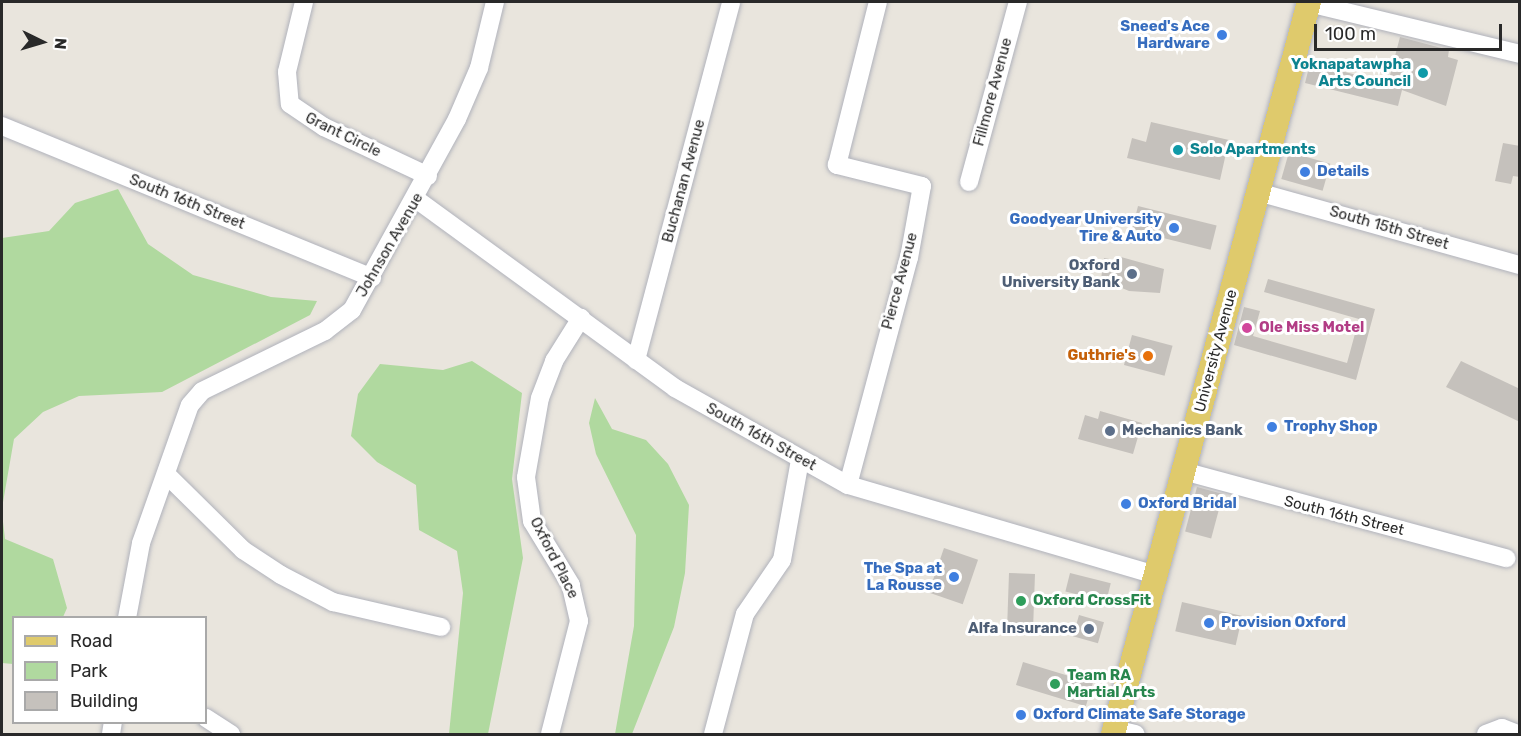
<!DOCTYPE html>
<style>
body{margin:0}
#map{position:relative;width:1521px;height:736px;overflow:hidden;background:#e9e5dd;font-family:Rubik,sans-serif}
div>[style]{position:absolute}
[style*='--x']{left:calc(var(--x)*1px);top:calc(var(--y)*1px);width:calc(var(--w)*1px);rotate:calc(var(--a)*1deg)}
.green>*{inset:0;background:#b0d99f}
.building>*{inset:0;background:#c5c1bc;transform-origin:0 0}
.roads{filter:drop-shadow(0 0 2px #b0b2bb) drop-shadow(0 0 2px #b0b2bb)}
.minor>*{height:18px;margin:-9px;padding:0 9px;transform-origin:9px;border-radius:9px;background:#fff}
.major>*{height:24px;margin:-12px;padding:0 12px;transform-origin:12px;border-radius:12px;background:#dfca6c}
.dots>*{width:16px;height:16px;translate:-50% -50%;box-sizing:border-box;border:3px solid #fff;border-radius:50%}
span{translate:-50% -50%;white-space:nowrap;text-align:center;line-height:1.15;-webkit-text-stroke:6px #fff;paint-order:stroke}
.shop-label{font-size:15px;color:#366cbe;font-weight:700}
.right{translate:-100% -50%;text-align:right}
.left{translate:0 -50%;text-align:left}
.culture-label{font-size:15px;color:#0d838f;font-weight:700}
.street-label{font-size:15px;color:#292929}
.service-label{font-size:15px;color:#4e5e75;font-weight:700}
.hotel-label{font-size:15px;color:#b23c85;font-weight:700}
.food-label{font-size:15px;color:#c56008;font-weight:700}
.leisure-label{font-size:15px;color:#27864d;font-weight:700}
.frame{position:absolute;inset:0;border:3px solid #292929;pointer-events:none}
.legend{position:absolute;left:12px;top:616px;width:195px;height:108px;box-sizing:border-box;background:#fff;border:2px solid #a9a9a9;margin:0;padding:8px 10px;list-style:none;font-size:18px;color:#292929}
.legend li{display:flex;align-items:center;gap:12px;height:30px}
.legend b{width:30px;border:2px solid #a9a9a9}
.north{position:absolute;left:12px;top:12px;width:60px;height:60px;-webkit-text-stroke:4px #fff;paint-order:stroke;rotate:95deg;font-size:16px;font-weight:700;line-height:24px;text-align:center;color:#292929}
.north::after{content:'';display:block;margin:auto;width:21px;height:27px;background:#292929;clip-path:polygon(50% 0,100% 100%,50% 72%,0 100%)}
.scale{position:absolute;left:1314px;top:24px;width:188px;height:27px;box-sizing:border-box;border:3px solid #292929;border-top:0;padding-left:8px;font-size:18px;line-height:21px;white-space:nowrap;color:#292929;-webkit-text-stroke:4px #fff;paint-order:stroke}
</style>
<div id="map">
<div class="green">
<i style="clip-path:polygon(118px 189px,148px 244px,193px 275px,271px 297px,317px 301px,310px 315px,162px 392px,79px 396px,43px 412px,14px 439px,2px 508px,2px 238px,49px 231px,75px 203px)"></i>
<i style="clip-path:polygon(472px 361px,522px 393px,512px 479px,523px 558px,488px 734px,449px 734px,463px 593px,457px 551px,419px 530px,416px 485px,377px 462px,351px 436px,358px 394px,380px 364px,443px 370px)"></i>
<i style="clip-path:polygon(595px 398px,612px 429px,646px 440px,668px 464px,689px 505px,685px 573px,674px 627px,632px 734px,615px 734px,634px 626px,636px 535px,596px 454px,589px 423px)"></i>
<i style="clip-path:polygon(2px 513px,5px 539px,53px 559px,67px 608px,63px 617px,14px 618px,13px 664px,2px 663px)"></i>
</div>
<div class="building">
<i style="clip-path:polygon(1400px 37px,1449px 50px,1448px 57px,1458px 60px,1446px 106px,1402px 90px,1398px 106px,1305px 83px,1310px 63px,1388px 83px)"></i>
<i style="clip-path:polygon(1151px 122px,1229px 140px,1220px 180px,1127px 158px,1132px 138px,1146px 142px)"></i>
<i style="clip-path:polygon(1503px 143px,1520px 146px,1520px 177px,1513px 176px,1511px 184px,1495px 181px)"></i>
<i style="left:1289px;top:152px;width:43px;height:28px;rotate:16deg"></i>
<i style="left:1138px;top:206px;width:81px;height:25px;rotate:14deg"></i>
<i style="clip-path:polygon(1121px 257px,1164px 269px,1160px 293px,1129px 291px,1101px 279px,1104px 258px,1120px 261px)"></i>
<i style="clip-path:polygon(1268px 279px,1375px 309px,1356px 380px,1234px 345px,1244px 307px,1260px 311px,1253px 336px,1347px 363px,1359px 319px,1264px 292px)"></i>
<i style="left:1132px;top:335px;width:42px;height:31px;rotate:15deg"></i>
<i style="clip-path:polygon(1461px 361px,1520px 389px,1520px 422px,1446px 387px)"></i>
<i style="clip-path:polygon(1100px 411px,1142px 423px,1133px 454px,1078px 439px,1085px 415px,1098px 419px)"></i>
<i style="left:1197px;top:487px;width:27px;height:46px;rotate:15deg"></i>
<i style="left:944px;top:548px;width:36px;height:47px;rotate:19deg"></i>
<i style="left:1009px;top:573px;width:26px;height:55px;rotate:2deg"></i>
<i style="left:1070px;top:573px;width:42px;height:19px;rotate:14deg"></i>
<i style="left:1182px;top:602px;width:62px;height:30px;rotate:13deg"></i>
<i style="left:1079px;top:615px;width:26px;height:22px;rotate:16deg"></i>
<i style="left:1023px;top:662px;width:73px;height:24px;rotate:17deg"></i>
</div>
<div class="roads">
<div class="minor">
<i style="--x:304;--y:2;--w:72;--a:103.7"></i>
<i style="--x:287;--y:72;--w:32;--a:85"></i>
<i style="--x:290;--y:104;--w:41;--a:34.1"></i>
<i style="--x:324;--y:127;--w:115;--a:25.2"></i>
<i style="--x:1305;--y:2;--w:221;--a:13.6"></i>
<i style="--x:2;--y:126;--w:400;--a:22.3"></i>
<i style="--x:969;--y:182;--w:187;--a:-74.8"></i>
<i style="--x:1258;--y:192;--w:272;--a:15.6"></i>
<i style="--x:416;--y:199;--w:321;--a:36.1"></i>
<i style="--x:675;--y:388;--w:198;--a:29.3"></i>
<i style="--x:848;--y:485;--w:320;--a:16.3"></i>
<i style="--x:636;--y:360;--w:370;--a:-75.1"></i>
<i style="--x:1183;--y:471;--w:335;--a:15.1"></i>
<i style="--x:167;--y:475;--w:107;--a:44.6"></i>
<i style="--x:243;--y:550;--w:45;--a:33.3"></i>
<i style="--x:281;--y:575;--w:59;--a:27.4"></i>
<i style="--x:333;--y:602;--w:111;--a:13"></i>
<i style="--x:848;--y:485;--w:235;--a:-75"></i>
<i style="--x:909;--y:258;--w:73;--a:-79.8"></i>
<i style="--x:922;--y:186;--w:88;--a:-166.1"></i>
<i style="--x:837;--y:165;--w:168;--a:-75.9"></i>
<i style="--x:127;--y:618;--w:76;--a:-79.4"></i>
<i style="--x:141;--y:543;--w:146;--a:-70.5"></i>
<i style="--x:190;--y:405;--w:18;--a:-49"></i>
<i style="--x:202;--y:391;--w:137;--a:-26"></i>
<i style="--x:325;--y:331;--w:34;--a:-38"></i>
<i style="--x:352;--y:310;--w:218;--a:-61.2"></i>
<i style="--x:457;--y:119;--w:56;--a:-66.7"></i>
<i style="--x:479;--y:68;--w:68;--a:-76.4"></i>
<i style="--x:206;--y:718;--w:30;--a:33"></i>
<i style="--x:1114;--y:729;--w:22;--a:13"></i>
<i style="--x:111;--y:734;--w:12;--a:-81"></i>
<i style="--x:550;--y:734;--w:117;--a:-75.6"></i>
<i style="--x:579;--y:621;--w:37;--a:-103"></i>
<i style="--x:571;--y:585;--w:75;--a:-121.4"></i>
<i style="--x:532;--y:521;--w:44;--a:-97.8"></i>
<i style="--x:526;--y:477;--w:80;--a:-80"></i>
<i style="--x:540;--y:398;--w:40;--a:-69"></i>
<i style="--x:554;--y:361;--w:51;--a:-57.9"></i>
<i style="--x:713;--y:734;--w:124;--a:-75.1"></i>
<i style="--x:745;--y:614;--w:65;--a:-55.6"></i>
<i style="--x:782;--y:560;--w:102;--a:-79.8"></i>
<i style="--x:1486;--y:734;--w:17;--a:-21"></i>
<i style="--x:1502;--y:728;--w:17;--a:21"></i>
</div>
<div class="major">
<i style="--x:1113;--y:734;--w:758;--a:-75.01"></i>
</div>
</div>
<div class="dots">
<i style="left:1222px;top:35px;background:#3f7fe0"></i>
<i style="left:1423px;top:73px;background:#0f9aa8"></i>
<i style="left:1178px;top:150px;background:#0f9aa8"></i>
<i style="left:1305px;top:172px;background:#3f7fe0"></i>
<i style="left:1174px;top:228px;background:#3f7fe0"></i>
<i style="left:1132px;top:274px;background:#5c6f8a"></i>
<i style="left:1247px;top:328px;background:#d1479c"></i>
<i style="left:1148px;top:356px;background:#e8710a"></i>
<i style="left:1272px;top:427px;background:#3f7fe0"></i>
<i style="left:1110px;top:431px;background:#5c6f8a"></i>
<i style="left:1126px;top:504px;background:#3f7fe0"></i>
<i style="left:954px;top:577px;background:#3f7fe0"></i>
<i style="left:1021px;top:601px;background:#2e9e5b"></i>
<i style="left:1209px;top:623px;background:#3f7fe0"></i>
<i style="left:1089px;top:629px;background:#5c6f8a"></i>
<i style="left:1055px;top:684px;background:#2e9e5b"></i>
<i style="left:1021px;top:715px;background:#3f7fe0"></i>
</div>
<div class="shop-label">
<span class="right" style="left:1210px;top:35px">Sneed's Ace<br>Hardware</span>
<span class="left" style="left:1317px;top:172px">Details</span>
<span class="right" style="left:1162px;top:228px">Goodyear University<br>Tire &amp; Auto</span>
<span class="left" style="left:1284px;top:427px">Trophy Shop</span>
<span class="left" style="left:1138px;top:504px">Oxford Bridal</span>
<span class="right" style="left:942px;top:577px">The Spa at<br>La Rousse</span>
<span class="left" style="left:1221px;top:623px">Provision Oxford</span>
<span class="left" style="left:1033px;top:715px">Oxford Climate Safe Storage</span>
</div>
<div class="culture-label">
<span class="right" style="left:1411px;top:73px">Yoknapatawpha<br>Arts Council</span>
<span class="left" style="left:1190px;top:150px">Solo Apartments</span>
</div>
<div class="street-label">
<span style="left:993px;top:92px;rotate:-75deg">Fillmore Avenue</span>
<span style="left:343px;top:135px;rotate:26deg">Grant Circle</span>
<span style="left:684px;top:181px;rotate:-75deg">Buchanan Avenue</span>
<span style="left:187px;top:202px;rotate:22deg">South 16th Street</span>
<span style="left:1389px;top:228px;rotate:16deg">South 15th Street</span>
<span style="left:390px;top:245px;rotate:-60deg">Johnson Avenue</span>
<span style="left:900px;top:281px;rotate:-75deg">Pierce Avenue</span>
<span style="left:1216px;top:351px;rotate:-75deg">University Avenue</span>
<span style="left:761px;top:437px;rotate:29deg">South 16th Street</span>
<span style="left:1344px;top:516px;rotate:14deg">South 16th Street</span>
<span style="left:554px;top:558px;rotate:63deg">Oxford Place</span>
</div>
<div class="service-label">
<span class="right" style="left:1120px;top:274px">Oxford<br>University Bank</span>
<span class="left" style="left:1122px;top:431px">Mechanics Bank</span>
<span class="right" style="left:1077px;top:629px">Alfa Insurance</span>
</div>
<div class="hotel-label">
<span class="left" style="left:1259px;top:328px">Ole Miss Motel</span>
</div>
<div class="food-label">
<span class="right" style="left:1136px;top:356px">Guthrie's</span>
</div>
<div class="leisure-label">
<span class="left" style="left:1033px;top:601px">Oxford CrossFit</span>
<span class="left" style="left:1067px;top:684px">Team RA<br>Martial Arts</span>
</div>
<div class="frame"></div>
<ul class="legend">
<li><b style="height:8px;background:#dfca6c"></b>Road</li>
<li><b style="height:16px;background:#b0d99f"></b>Park</li>
<li><b style="height:16px;background:#c5c1bc"></b>Building</li>
</ul>
<div class="north">N</div>
<div class="scale">100 m</div>
</div>
